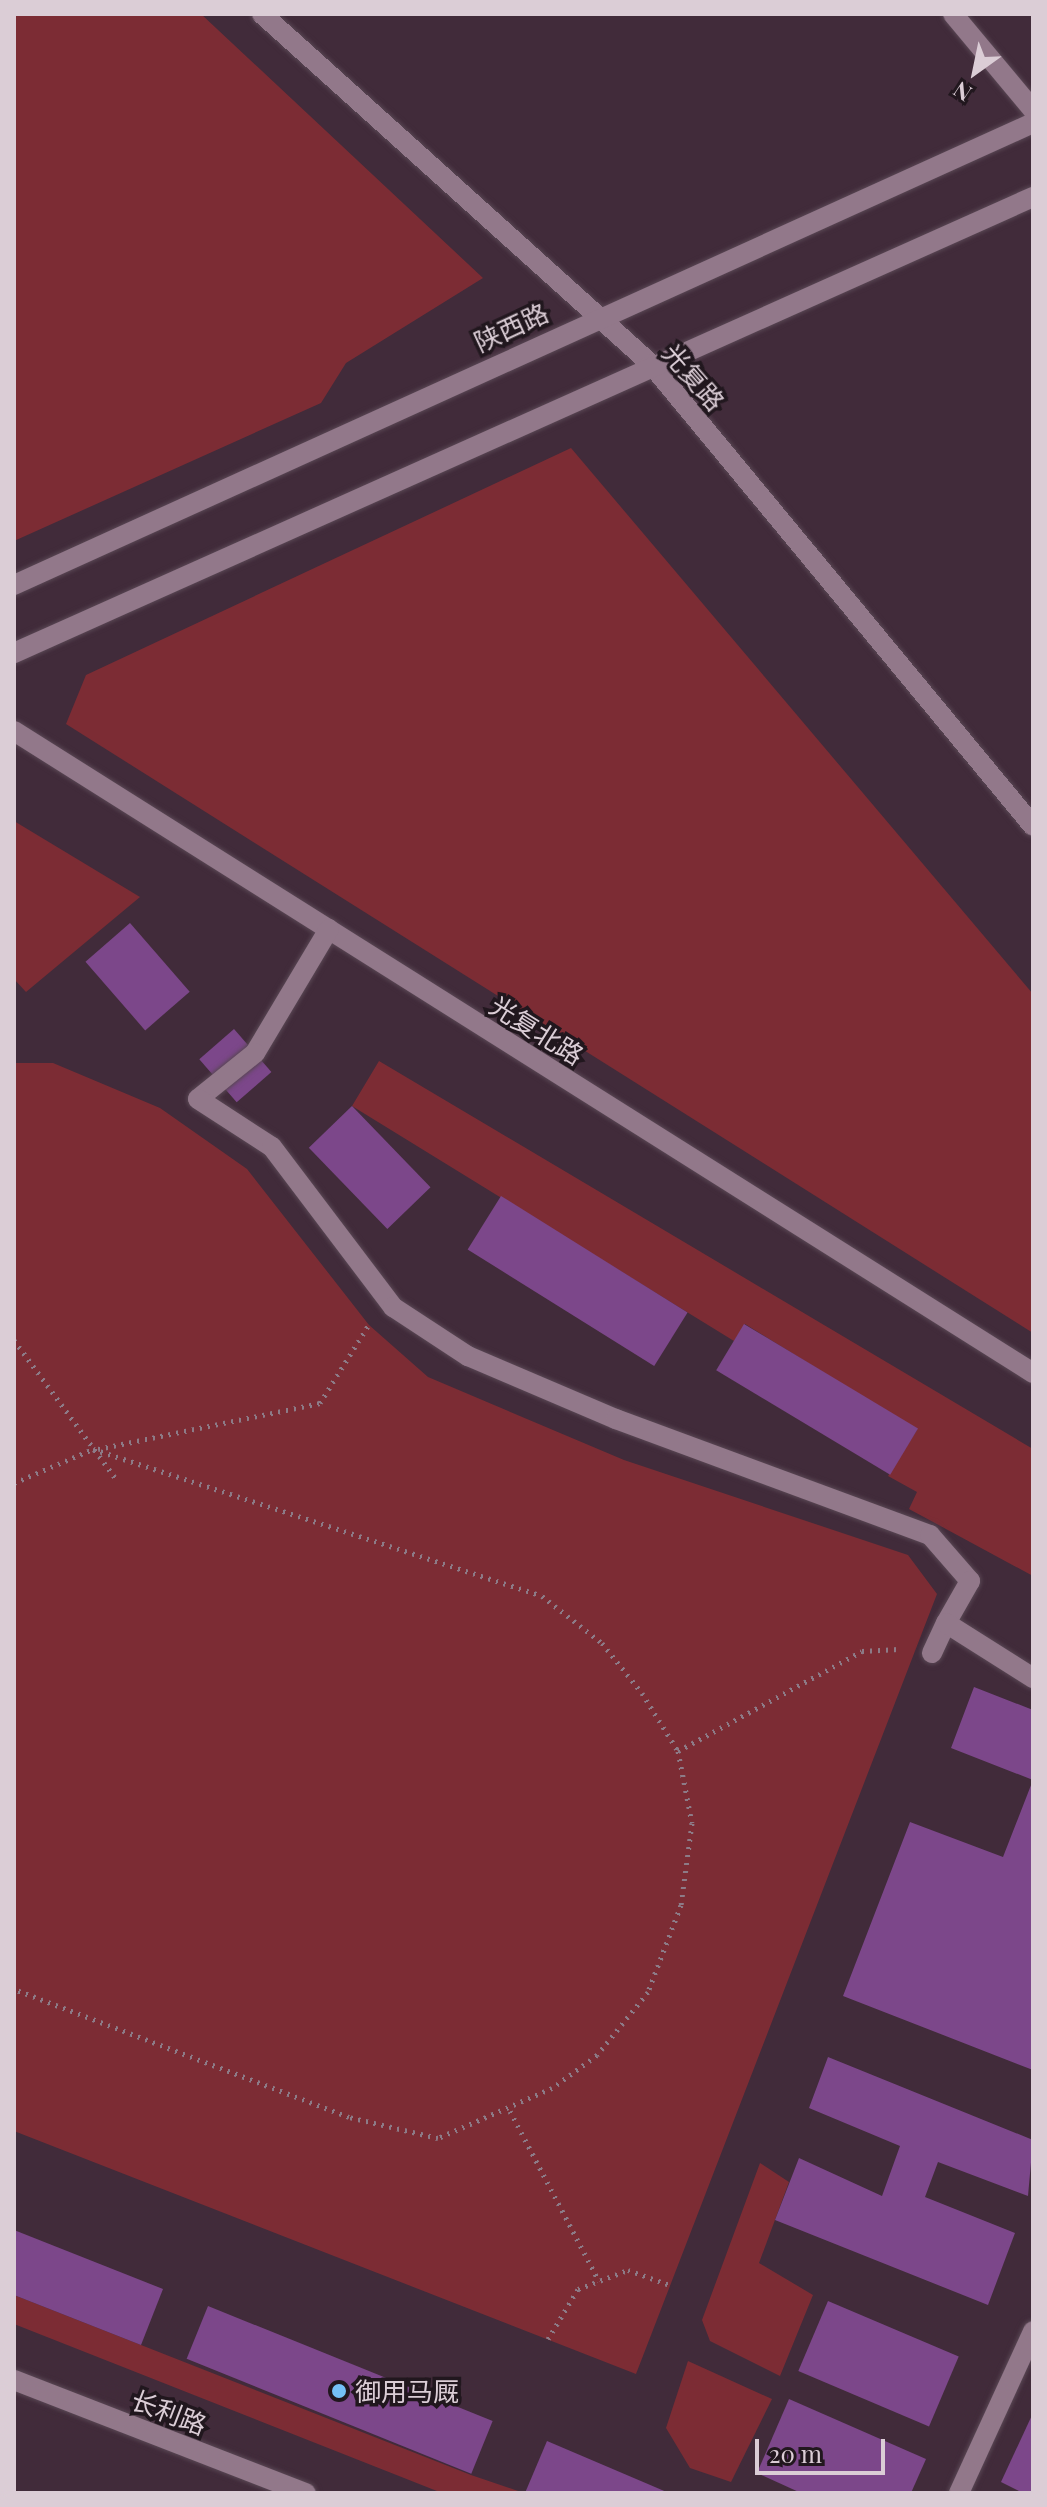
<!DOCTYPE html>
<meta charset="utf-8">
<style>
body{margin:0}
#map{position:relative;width:1047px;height:2507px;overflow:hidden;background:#412b3a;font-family:"Playfair Display","Noto Sans SC",serif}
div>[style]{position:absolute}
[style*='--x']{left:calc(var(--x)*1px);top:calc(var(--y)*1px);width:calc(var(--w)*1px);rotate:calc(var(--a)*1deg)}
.green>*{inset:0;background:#7c2c34}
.building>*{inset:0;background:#7c478a;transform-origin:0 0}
.path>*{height:5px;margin-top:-2.5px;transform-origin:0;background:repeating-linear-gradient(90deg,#8d7b87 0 2px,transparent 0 8px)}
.roads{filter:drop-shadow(0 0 2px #594754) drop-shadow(0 0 2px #594754)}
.minor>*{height:20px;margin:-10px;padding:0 10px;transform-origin:10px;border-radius:10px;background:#92788a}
.dots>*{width:22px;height:22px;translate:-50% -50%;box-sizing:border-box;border:4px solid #21171e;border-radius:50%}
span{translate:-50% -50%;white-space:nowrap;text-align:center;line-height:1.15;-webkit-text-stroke:7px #21171e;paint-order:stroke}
.street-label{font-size:26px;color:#dbcdd6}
.poi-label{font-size:26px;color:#dbcdd6}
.left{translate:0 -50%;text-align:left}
.frame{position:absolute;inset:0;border:16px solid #dbcdd6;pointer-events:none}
.north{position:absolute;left:935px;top:32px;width:80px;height:80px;-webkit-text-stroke:6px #21171e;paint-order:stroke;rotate:213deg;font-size:22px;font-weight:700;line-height:32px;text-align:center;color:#dbcdd6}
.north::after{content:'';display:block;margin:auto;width:28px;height:36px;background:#dbcdd6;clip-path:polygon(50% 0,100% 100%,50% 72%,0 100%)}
.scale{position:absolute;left:755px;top:2439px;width:130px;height:36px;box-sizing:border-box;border:4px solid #dbcdd6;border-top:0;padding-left:10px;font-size:24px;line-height:28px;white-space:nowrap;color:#dbcdd6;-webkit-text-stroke:6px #21171e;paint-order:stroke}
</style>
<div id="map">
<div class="green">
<i style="clip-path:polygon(14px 14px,201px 14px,483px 278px,346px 363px,321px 403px,14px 541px)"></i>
<i style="clip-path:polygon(571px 448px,1033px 994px,1033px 1333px,66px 724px,86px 675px)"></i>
<i style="clip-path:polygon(14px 821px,140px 897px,26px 992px,14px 979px)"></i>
<i style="clip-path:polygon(379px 1061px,1033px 1449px,1033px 1576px,909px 1509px,917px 1492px,888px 1476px,917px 1430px,745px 1324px,734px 1341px,352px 1106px)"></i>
<i style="clip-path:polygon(14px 1063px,53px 1063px,160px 1108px,247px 1169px,369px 1325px,428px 1377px,624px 1460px,908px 1555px,937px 1594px,636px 2374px,14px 2131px)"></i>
<i style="clip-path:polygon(760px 2163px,789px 2182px,759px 2263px,813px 2295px,780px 2376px,710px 2341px,702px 2320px)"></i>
<i style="clip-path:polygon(14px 2295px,471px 2475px,524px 2493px,442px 2493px,14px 2324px)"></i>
<i style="clip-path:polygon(688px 2361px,772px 2399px,731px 2482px,690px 2468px,666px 2428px)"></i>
</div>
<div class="building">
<i style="left:130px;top:923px;width:91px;height:59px;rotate:49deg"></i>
<i style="left:234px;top:1029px;width:57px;height:46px;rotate:49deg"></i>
<i style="left:352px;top:1106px;width:113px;height:60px;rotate:46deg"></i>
<i style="left:501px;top:1196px;width:220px;height:63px;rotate:32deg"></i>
<i style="left:744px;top:1324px;width:203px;height:54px;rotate:31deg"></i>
<i style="clip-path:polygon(974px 1687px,1033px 1710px,1033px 2070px,843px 1996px,910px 1822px,1003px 1857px,1033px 1780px,951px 1748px)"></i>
<i style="clip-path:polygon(828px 2057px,1033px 2140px,1028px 2196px,938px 2162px,925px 2197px,1015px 2233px,988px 2305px,775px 2220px,799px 2158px,882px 2196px,900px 2146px,809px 2108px)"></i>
<i style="clip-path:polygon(14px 2230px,163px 2289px,141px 2345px,14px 2295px)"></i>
<i style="left:828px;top:2301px;width:142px;height:76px;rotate:23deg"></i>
<i style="left:208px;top:2306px;width:307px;height:57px;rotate:22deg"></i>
<i style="clip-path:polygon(789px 2399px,926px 2459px,911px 2493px,801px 2493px,757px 2473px)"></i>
<i style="clip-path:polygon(1033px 2413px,1033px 2493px,1023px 2493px,1001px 2482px)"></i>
<i style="clip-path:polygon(547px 2441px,669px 2493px,525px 2493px)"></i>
</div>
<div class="path">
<i style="--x:14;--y:1340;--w:174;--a:53.7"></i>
<i style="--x:98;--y:1449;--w:227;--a:-11.7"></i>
<i style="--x:320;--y:1403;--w:91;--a:-58.1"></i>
<i style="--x:14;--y:1483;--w:86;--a:-23.3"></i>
<i style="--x:93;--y:1449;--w:472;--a:18.1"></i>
<i style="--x:542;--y:1596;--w:76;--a:38.1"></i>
<i style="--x:602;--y:1643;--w:64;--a:51.3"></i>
<i style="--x:642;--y:1693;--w:68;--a:58.2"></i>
<i style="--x:678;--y:1751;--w:73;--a:79"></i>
<i style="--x:692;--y:1823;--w:83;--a:97.6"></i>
<i style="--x:681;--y:1905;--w:93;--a:110.8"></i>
<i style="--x:648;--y:1992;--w:81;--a:129"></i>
<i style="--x:597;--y:2055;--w:56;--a:143.7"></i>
<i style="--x:552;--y:2088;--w:124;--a:156.3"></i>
<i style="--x:438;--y:2138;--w:91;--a:-166.7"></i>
<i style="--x:349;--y:2117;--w:359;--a:-159.1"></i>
<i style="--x:678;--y:1751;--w:209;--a:-28.5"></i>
<i style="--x:862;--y:1651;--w:37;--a:-3"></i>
<i style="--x:510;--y:2111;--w:192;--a:62.4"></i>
<i style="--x:548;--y:2339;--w:58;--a:-59"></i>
<i style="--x:578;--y:2289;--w:53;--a:-20.8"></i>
<i style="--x:628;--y:2270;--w:45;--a:19.7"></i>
</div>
<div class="roads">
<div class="minor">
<i style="--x:262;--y:14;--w:523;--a:41.98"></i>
<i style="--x:651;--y:364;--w:599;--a:50.41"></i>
<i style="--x:953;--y:14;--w:125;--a:50.2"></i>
<i style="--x:14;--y:585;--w:1119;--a:-24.39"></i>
<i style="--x:14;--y:653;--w:1116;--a:-24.11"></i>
<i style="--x:14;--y:731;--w:1204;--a:32.21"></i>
<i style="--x:329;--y:929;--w:144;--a:120.8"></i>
<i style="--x:255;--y:1053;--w:73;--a:141.1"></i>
<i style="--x:198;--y:1099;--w:88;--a:33"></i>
<i style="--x:272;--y:1147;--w:201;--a:52.9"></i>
<i style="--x:393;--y:1307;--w:90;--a:33.2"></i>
<i style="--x:468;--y:1356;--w:161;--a:23.1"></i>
<i style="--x:616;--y:1419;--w:335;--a:20.3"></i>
<i style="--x:930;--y:1535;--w:61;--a:49"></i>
<i style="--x:970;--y:1581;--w:48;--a:119.7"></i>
<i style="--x:932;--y:1653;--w:33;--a:-65"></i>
<i style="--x:946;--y:1623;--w:103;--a:32.3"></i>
<i style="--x:14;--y:2380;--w:313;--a:21.2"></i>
<i style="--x:959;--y:2493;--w:178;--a:-65.4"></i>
</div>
</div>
<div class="dots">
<i style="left:339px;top:2391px;background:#74c0f6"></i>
</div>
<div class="street-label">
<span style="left:511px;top:327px;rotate:-25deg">陕西路</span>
<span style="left:694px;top:377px;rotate:49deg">光复路</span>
<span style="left:537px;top:1030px;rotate:32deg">光复北路</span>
<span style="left:169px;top:2412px;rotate:21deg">长利路</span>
</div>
<div class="poi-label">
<span class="left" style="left:355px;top:2391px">御用马厩</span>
</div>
<div class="frame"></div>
<div class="north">N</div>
<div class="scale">20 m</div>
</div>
